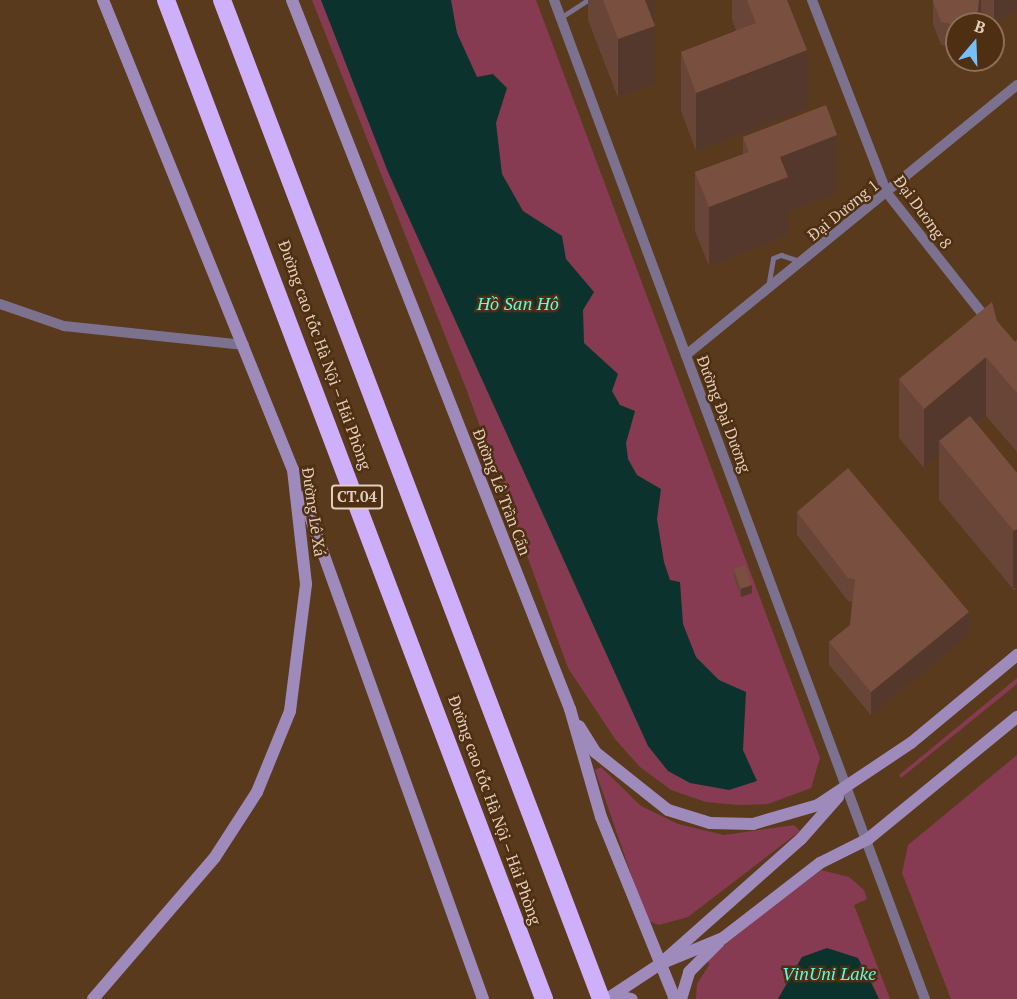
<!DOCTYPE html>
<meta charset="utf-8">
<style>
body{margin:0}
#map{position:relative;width:1017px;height:999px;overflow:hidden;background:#593a1c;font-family:"PT Serif",serif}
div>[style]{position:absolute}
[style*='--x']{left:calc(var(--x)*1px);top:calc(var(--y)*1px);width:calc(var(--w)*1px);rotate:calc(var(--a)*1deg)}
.green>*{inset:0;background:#873b53}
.water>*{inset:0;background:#0c322d}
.lane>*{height:5px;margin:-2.5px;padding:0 2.5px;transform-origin:2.5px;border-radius:2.5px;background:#7d7190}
.street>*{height:10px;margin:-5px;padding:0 5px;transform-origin:5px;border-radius:5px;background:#7d7190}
.secondary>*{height:12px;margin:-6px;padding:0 6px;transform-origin:6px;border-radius:6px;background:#9e8bbc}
.highway>*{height:18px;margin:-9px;padding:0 9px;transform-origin:9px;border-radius:9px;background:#ceaffb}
.wall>*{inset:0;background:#684536}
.shaded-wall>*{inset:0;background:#55382c;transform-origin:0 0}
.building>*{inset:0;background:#79503f;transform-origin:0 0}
span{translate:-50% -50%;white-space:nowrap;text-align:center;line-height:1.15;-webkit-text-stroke:5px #4e2f11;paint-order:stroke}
.shield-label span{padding:2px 4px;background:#4e2f11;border:2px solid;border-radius:4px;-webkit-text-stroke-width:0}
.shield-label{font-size:15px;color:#e2cebe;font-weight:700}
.street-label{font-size:16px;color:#e2cebe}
.water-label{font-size:18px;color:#58fde7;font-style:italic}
.north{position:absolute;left:945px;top:12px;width:60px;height:60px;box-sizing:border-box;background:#4e2f11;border:2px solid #896f56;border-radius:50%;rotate:19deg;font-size:16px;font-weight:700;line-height:24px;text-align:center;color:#e2cebe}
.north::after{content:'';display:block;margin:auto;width:21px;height:27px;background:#76c0f7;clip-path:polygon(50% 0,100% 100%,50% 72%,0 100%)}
</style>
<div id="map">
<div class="green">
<i style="clip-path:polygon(312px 0,536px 0,820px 758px,811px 788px,768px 804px,738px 805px,706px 802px,671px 790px,640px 767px,615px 739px,568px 668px,467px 391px)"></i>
<i style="clip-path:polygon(1017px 678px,1017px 684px,901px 778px,899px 775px)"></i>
<i style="clip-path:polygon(1017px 755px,1017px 999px,951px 999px,902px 873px,908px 845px)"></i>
<i style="clip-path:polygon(601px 767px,641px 806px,678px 824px,724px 835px,794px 825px,800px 831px,688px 917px,659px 925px,649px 921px,637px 891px,595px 770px)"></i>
<i style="clip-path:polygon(821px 870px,849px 877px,864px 890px,867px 899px,854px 905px,890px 999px,879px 999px,870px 978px,802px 957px,778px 999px,696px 999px,697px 984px,709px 965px,707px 958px)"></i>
</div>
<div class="water">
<i style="clip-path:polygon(321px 0,451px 0,457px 33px,477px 77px,493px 74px,507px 88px,496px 123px,502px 174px,523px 211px,562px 236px,566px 259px,594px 292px,583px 310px,584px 343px,618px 374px,612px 391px,620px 405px,635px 411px,626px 443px,628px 459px,637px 475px,661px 489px,657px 519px,664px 562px,670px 580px,680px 582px,683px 624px,696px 657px,719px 680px,746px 692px,743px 750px,757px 781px,729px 790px,690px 783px,668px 771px,648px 746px,388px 172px)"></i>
<i style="clip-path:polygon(827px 948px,858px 958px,879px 999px,778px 999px,802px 957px)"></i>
</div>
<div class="lane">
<i style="--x:560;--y:18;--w:33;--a:-33"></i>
<i style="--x:768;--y:287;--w:29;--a:-80"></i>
<i style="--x:773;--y:258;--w:9;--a:-21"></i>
<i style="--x:781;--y:255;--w:20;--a:18"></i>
</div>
<div class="street">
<i style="--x:554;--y:0;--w:1066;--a:69.63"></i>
<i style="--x:812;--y:0;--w:207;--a:68.8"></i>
<i style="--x:887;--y:193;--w:164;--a:51.7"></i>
<i style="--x:0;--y:304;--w:68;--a:19"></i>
<i style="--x:64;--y:326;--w:181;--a:6"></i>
<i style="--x:686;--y:355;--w:427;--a:-39.2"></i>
</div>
<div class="secondary">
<i style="--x:292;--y:0;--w:762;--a:68.59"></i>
<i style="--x:570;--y:709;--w:112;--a:74"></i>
<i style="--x:601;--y:817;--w:196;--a:67.9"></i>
<i style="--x:303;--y:497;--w:533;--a:70.27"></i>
<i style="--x:579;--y:726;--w:31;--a:58"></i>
<i style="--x:595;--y:752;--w:93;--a:38.5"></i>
<i style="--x:668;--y:810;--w:44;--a:17.2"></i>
<i style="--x:710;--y:823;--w:43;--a:1.3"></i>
<i style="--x:753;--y:824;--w:68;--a:-16.3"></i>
<i style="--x:818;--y:805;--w:112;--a:-33.7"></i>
<i style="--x:911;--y:743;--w:138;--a:-39.7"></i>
<i style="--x:660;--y:964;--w:68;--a:-22.4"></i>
<i style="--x:723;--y:938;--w:123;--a:-37.7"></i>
<i style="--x:820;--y:863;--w:54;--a:-26.6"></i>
<i style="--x:868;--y:839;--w:193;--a:-39.3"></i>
<i style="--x:614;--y:995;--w:18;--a:13"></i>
<i style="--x:93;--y:999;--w:187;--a:-49.3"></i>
<i style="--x:215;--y:857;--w:77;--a:-57.1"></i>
<i style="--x:257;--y:792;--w:87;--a:-67.8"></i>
<i style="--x:290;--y:711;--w:128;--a:-82.8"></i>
<i style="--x:306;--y:584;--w:115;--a:-96.5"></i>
<i style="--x:293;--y:470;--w:507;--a:-112.01"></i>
<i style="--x:607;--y:999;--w:64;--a:-33.4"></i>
<i style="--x:660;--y:964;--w:188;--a:-41.6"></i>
<i style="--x:801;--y:839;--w:56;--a:-48.6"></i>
<i style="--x:681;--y:999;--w:28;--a:-73"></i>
<i style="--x:689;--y:972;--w:42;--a:-45"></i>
</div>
<div class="highway">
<i style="--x:166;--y:0;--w:1068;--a:69.27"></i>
<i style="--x:222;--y:0;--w:1068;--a:69.22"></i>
</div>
<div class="wall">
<i style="clip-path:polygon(588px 0,655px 0,655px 84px,618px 98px,588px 20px)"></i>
<i style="clip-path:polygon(732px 0,787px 0,807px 109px,696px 151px,681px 111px,681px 52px,736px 31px,732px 19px)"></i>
<i style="clip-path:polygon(933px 0,1017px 0,1017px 9px,1005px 19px,994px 21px,981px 11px,957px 24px,957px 48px,941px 45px,933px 24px)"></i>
<i style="clip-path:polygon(743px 137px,837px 193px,788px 212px,788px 236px,709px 266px,695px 231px,695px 172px,743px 154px)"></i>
<i style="clip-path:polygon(997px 321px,1015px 342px,1017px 340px,1017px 452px,986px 416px,977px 424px,1017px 473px,1017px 588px,1014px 590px,939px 500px,939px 455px,924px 468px,899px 438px,899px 379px)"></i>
<i style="clip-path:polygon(797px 512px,969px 635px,871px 715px,829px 665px,829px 642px,850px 625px,852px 602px,848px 601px,797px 535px)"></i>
<i style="clip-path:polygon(734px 569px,752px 593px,741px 597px,734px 577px)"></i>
</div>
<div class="shaded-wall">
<i style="clip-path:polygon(636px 0,655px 0,655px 84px,618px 98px,618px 39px)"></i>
<i style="clip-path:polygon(979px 0,981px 0,981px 11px,979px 24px,964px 24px)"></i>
<i style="clip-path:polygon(994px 0,1017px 0,1017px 9px,1005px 19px,994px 21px)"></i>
<i style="clip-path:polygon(807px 50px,807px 109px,696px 151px,696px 93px)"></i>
<i style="clip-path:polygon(837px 135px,837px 193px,788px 212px,788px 236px,709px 266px,709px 207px,780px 157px)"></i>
<i style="clip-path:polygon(986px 357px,986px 416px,946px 449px,939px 441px,939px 455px,924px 468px,924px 409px)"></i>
<i style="left:1017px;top:529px;width:59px;height:4px;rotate:90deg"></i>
<i style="clip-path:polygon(752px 585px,752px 593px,741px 597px,741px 589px)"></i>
<i style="clip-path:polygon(969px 612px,969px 635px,871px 715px,871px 692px)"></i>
</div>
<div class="building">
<i style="clip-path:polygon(603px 0,645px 0,655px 26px,618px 39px)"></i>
<i style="clip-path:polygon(747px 0,787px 0,807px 50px,696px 93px,681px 52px,756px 23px)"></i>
<i style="clip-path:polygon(933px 0,979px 0,978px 11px,964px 24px,957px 25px,941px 22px,933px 1px)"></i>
<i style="clip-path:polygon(826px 105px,837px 135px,780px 157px,788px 177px,709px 207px,695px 172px,749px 152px,743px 137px)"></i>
<i style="clip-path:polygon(992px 302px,997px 321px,1015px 342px,1017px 340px,1017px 393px,986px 357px,924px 409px,899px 379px)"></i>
<i style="clip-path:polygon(970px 416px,1017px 473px,1017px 529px,1014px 531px,939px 441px)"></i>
<i style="clip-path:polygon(848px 468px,969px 612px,871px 692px,829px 642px,850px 625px,855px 579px,848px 578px,797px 512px)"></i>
<i style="left:745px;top:565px;width:21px;height:12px;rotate:71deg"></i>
</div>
<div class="shield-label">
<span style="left:357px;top:497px">CT.04</span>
</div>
<div class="street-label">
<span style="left:843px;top:210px;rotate:-39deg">Đại Dương 1</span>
<span style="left:923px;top:212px;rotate:54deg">Đại Dương 8</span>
<span style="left:325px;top:355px;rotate:70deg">Đường cao tốc Hà Nội – Hải Phòng</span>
<span style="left:724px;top:414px;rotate:69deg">Đường Đại Dương</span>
<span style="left:502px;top:492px;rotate:69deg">Đường Lê Trần Cẩn</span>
<span style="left:314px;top:512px;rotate:82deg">Đường Lê Xá</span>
<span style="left:495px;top:810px;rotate:70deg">Đường cao tốc Hà Nội – Hải Phòng</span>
</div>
<div class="water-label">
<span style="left:518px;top:303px">Hồ San Hô</span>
<span style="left:829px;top:973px">VinUni Lake</span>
</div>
<div class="north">B</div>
</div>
